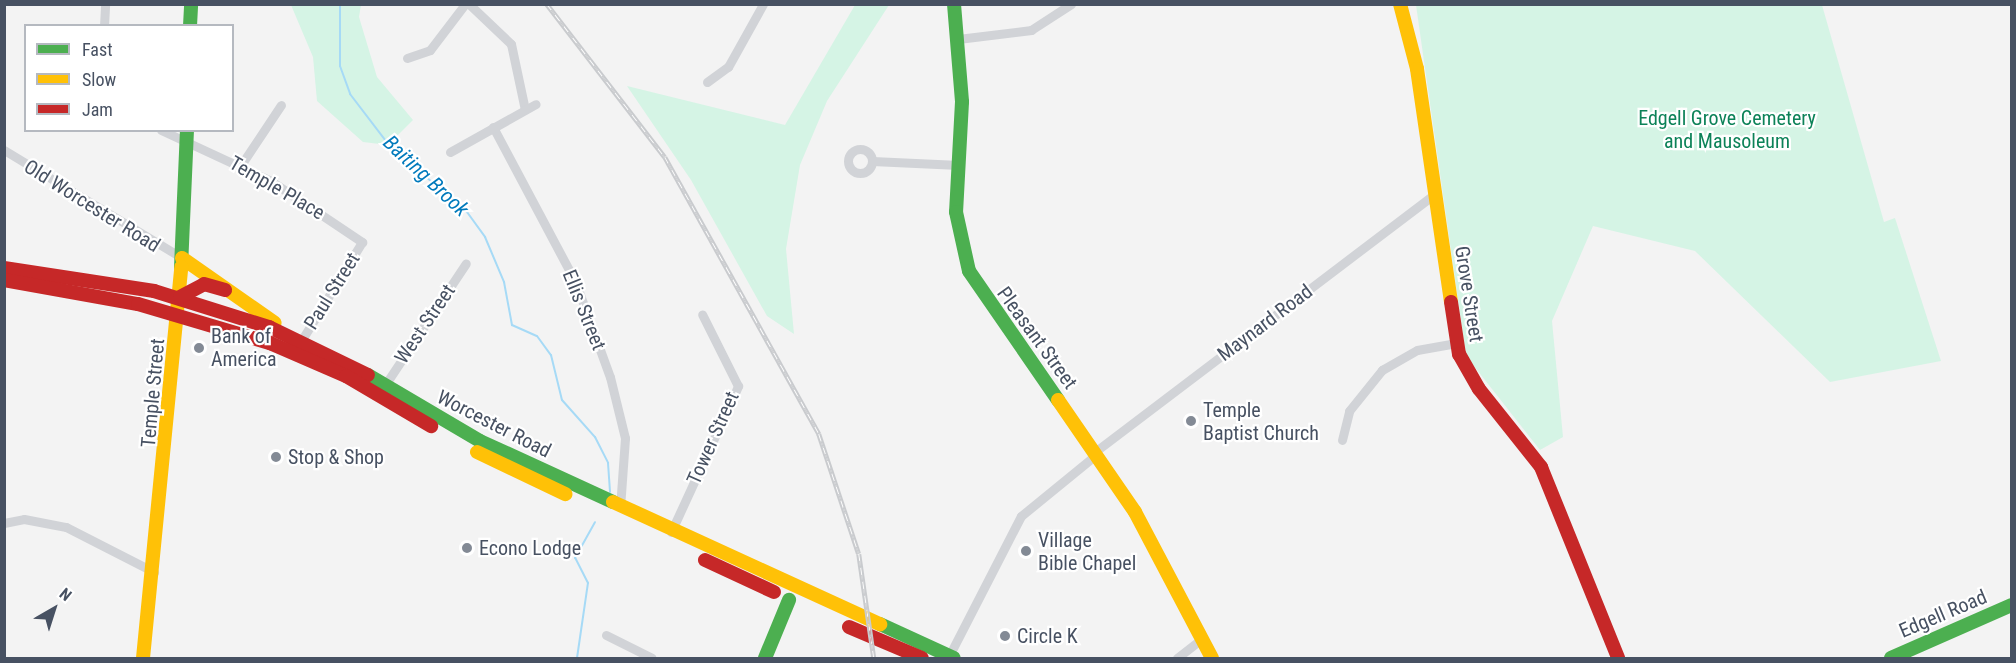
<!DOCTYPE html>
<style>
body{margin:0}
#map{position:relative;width:2016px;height:663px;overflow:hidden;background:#f3f3f3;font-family:"Roboto Condensed",sans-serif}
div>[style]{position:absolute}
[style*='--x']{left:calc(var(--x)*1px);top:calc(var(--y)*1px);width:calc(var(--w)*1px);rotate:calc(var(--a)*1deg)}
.green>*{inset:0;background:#d5f4e5}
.stream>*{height:2px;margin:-1px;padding:0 1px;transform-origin:1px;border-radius:1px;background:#a6daf6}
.street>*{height:9px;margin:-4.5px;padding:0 4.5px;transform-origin:4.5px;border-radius:4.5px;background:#d1d3d7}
.street>.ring{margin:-4.5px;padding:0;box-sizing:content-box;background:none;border:9px solid #d1d3d7;border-radius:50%}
.fast>*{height:14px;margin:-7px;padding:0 7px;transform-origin:7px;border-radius:7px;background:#4caf50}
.slow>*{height:14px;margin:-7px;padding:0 7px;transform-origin:7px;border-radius:7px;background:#ffc107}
.jam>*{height:14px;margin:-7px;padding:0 7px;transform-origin:7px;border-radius:7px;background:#c62828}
.rail>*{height:4.5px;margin-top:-2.25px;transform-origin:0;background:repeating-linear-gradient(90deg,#fff 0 7px,#c9cbce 0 14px);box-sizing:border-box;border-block:2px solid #c9cbce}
.dots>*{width:16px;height:16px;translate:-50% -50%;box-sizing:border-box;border:3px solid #fff;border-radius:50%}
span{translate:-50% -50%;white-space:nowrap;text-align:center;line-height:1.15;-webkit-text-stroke:4.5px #fff;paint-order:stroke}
.park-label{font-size:20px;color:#0c8258}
.street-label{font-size:20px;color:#475162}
.poi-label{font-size:20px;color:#475162}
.left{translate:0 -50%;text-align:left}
.water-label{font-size:21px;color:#007abc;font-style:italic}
.frame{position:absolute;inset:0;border:6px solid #475162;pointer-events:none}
.legend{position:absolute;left:24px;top:24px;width:210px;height:108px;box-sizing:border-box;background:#fff;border:2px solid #b5b9c0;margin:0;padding:8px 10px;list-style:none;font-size:18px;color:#475162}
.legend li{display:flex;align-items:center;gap:12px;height:30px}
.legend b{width:30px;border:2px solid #b5b9c0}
.north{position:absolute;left:24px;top:579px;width:60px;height:60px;-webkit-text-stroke:4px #fff;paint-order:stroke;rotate:39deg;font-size:16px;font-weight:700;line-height:24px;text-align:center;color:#475162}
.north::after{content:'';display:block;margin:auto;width:21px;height:27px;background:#475162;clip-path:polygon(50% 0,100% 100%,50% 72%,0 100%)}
</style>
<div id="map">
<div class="green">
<i style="clip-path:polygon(291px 5px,361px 5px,359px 17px,377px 77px,413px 120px,388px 145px,363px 142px,317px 101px,313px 57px)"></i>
<i style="clip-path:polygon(855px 5px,889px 5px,827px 101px,800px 165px,786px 249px,794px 334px,767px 316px,691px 180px,627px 86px,785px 125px)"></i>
<i style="clip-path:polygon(1416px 5px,1822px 5px,1884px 222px,1895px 218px,1941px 361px,1830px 382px,1695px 251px,1593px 226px,1552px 321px,1563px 437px,1540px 450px,1466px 356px)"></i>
</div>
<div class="stream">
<i style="--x:340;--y:4;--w:62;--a:90"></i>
<i style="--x:340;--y:66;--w:30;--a:70"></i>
<i style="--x:350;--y:94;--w:64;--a:52.6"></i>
<i style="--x:389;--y:145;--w:103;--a:40.7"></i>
<i style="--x:467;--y:212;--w:31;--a:54"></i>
<i style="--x:485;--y:237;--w:49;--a:67.1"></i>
<i style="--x:504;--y:282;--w:44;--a:79.5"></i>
<i style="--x:512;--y:325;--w:27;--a:24"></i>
<i style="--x:537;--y:336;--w:24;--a:54"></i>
<i style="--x:551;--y:355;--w:46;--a:76.3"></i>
<i style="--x:562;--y:400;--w:50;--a:48.3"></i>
<i style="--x:595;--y:437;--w:29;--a:63"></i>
<i style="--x:608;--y:463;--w:29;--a:86"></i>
<i style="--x:577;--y:658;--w:76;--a:-81.7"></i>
<i style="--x:588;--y:583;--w:28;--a:-117"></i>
<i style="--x:575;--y:558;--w:41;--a:-60.9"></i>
</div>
<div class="street">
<i style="--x:469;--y:4;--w:58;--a:43.6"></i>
<i style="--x:511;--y:44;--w:67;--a:78"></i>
<i style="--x:104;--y:26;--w:22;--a:-87"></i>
<i style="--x:958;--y:39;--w:74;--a:-7"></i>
<i style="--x:1031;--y:30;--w:48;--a:-33"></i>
<i style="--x:407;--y:58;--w:24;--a:-19"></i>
<i style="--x:430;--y:50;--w:58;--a:-52.7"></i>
<i style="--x:707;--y:82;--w:26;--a:-36"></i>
<i style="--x:728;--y:67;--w:72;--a:-60.9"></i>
<i style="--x:493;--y:127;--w:174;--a:62"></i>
<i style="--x:575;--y:281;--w:102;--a:70"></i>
<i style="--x:610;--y:377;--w:63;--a:76.2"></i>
<i style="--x:625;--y:438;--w:69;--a:94.1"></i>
<i style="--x:161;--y:130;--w:121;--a:24.9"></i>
<i style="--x:271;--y:181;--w:110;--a:33.8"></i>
<i style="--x:362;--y:242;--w:116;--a:121.6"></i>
<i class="ring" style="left:848px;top:149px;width:15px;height:15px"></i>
<i style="--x:4;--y:150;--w:208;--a:31.2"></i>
<i style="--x:450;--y:152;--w:98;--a:-29.2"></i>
<i style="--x:872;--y:161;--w:87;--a:2.6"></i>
<i style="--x:241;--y:165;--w:72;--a:-56.3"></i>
<i style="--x:385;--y:385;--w:146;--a:-56.4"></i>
<i style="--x:1342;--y:440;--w:30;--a:-76"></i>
<i style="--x:1349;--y:411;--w:53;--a:-51.2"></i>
<i style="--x:1382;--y:370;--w:40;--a:-29.7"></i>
<i style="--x:1417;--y:350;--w:40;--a:-10"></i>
<i style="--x:1096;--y:451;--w:425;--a:-37.2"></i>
<i style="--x:4;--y:523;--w:20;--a:-11"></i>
<i style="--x:24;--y:519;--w:43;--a:10.8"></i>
<i style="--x:66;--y:527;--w:99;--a:27.1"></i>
<i style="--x:671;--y:532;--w:161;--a:-65.3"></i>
<i style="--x:738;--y:386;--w:80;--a:-116.6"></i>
<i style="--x:606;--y:635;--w:51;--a:26.6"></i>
<i style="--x:949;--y:656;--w:157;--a:-62.8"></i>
<i style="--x:1021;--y:516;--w:98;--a:-39.2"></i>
<i style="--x:1177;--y:658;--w:33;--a:-38"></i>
</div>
<div class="fast">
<i style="--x:954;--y:4;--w:98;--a:85.3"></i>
<i style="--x:962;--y:102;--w:110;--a:93.1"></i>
<i style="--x:956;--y:212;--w:60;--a:77.6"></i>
<i style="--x:969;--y:271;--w:157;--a:55.4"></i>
<i style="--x:190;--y:26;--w:22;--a:-87"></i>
<i style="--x:181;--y:267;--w:137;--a:-87.5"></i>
<i style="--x:368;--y:375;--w:130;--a:30.5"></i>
<i style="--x:480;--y:441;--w:146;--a:24.6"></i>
<i style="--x:880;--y:624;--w:81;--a:24.7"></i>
<i style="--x:765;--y:658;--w:63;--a:-67.5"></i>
<i style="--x:1891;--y:658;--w:132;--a:-23.7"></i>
</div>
<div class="slow">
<i style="--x:1400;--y:4;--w:67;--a:75.3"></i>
<i style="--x:1417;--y:69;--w:235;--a:81.7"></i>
<i style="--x:182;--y:258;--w:113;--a:35"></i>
<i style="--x:1058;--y:400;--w:136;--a:55.5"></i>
<i style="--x:1135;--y:512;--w:165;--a:62.2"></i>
<i style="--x:477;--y:452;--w:98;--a:25.5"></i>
<i style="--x:613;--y:502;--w:294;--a:24.6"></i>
<i style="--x:143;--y:658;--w:393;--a:-84.4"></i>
</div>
<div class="jam">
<i style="--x:4;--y:268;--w:152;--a:8.7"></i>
<i style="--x:154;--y:291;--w:121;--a:17.4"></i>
<i style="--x:269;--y:327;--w:110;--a:25.9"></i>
<i style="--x:4;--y:280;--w:136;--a:10.2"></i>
<i style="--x:138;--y:304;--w:138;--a:16.5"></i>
<i style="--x:270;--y:343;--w:83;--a:23.5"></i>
<i style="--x:346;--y:376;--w:99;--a:30.5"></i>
<i style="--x:180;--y:297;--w:27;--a:-28"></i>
<i style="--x:204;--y:284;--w:22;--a:16"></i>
<i style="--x:1451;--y:302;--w:53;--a:81.3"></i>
<i style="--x:1459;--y:354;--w:40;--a:60.3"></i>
<i style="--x:1479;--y:389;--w:100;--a:51.5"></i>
<i style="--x:1541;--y:467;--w:206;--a:68"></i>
<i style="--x:705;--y:560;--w:76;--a:24.9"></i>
<i style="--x:849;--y:627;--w:79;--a:23"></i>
</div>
<div class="rail">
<i style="--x:547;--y:4;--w:193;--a:52.4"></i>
<i style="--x:665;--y:157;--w:317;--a:60.9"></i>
<i style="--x:819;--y:434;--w:126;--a:71.6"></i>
<i style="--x:859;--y:554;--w:105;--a:81.8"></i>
</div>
<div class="dots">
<i style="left:199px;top:348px;background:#838a95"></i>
<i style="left:1191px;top:421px;background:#838a95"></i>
<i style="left:276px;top:457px;background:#838a95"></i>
<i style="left:467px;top:548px;background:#838a95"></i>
<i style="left:1026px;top:551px;background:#838a95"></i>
<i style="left:1005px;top:636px;background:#838a95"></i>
</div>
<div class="park-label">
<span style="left:1727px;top:130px">Edgell Grove Cemetery<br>and Mausoleum</span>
</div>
<div class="street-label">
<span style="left:277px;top:188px;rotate:30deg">Temple Place</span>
<span style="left:92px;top:206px;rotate:32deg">Old Worcester Road</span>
<span style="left:332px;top:291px;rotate:-58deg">Paul Street</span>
<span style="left:1469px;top:294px;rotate:81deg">Grove Street</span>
<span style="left:584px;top:310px;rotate:68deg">Ellis Street</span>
<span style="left:1265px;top:323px;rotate:-37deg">Maynard Road</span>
<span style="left:425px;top:324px;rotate:-56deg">West Street</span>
<span style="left:1037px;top:338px;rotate:54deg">Pleasant Street</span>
<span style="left:153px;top:393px;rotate:-85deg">Temple Street</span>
<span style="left:494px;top:424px;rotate:27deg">Worcester Road</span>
<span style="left:713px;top:438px;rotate:-66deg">Tower Street</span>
<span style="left:1943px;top:614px;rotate:-23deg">Edgell Road</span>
</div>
<div class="poi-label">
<span class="left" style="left:211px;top:348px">Bank of<br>America</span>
<span class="left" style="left:1203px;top:422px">Temple<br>Baptist Church</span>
<span class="left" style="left:288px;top:457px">Stop &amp; Shop</span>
<span class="left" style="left:1038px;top:552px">Village<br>Bible Chapel</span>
<span class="left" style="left:479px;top:548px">Econo Lodge</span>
<span class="left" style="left:1017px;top:636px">Circle K</span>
</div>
<div class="water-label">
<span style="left:426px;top:176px;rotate:43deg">Baiting Brook</span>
</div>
<div class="frame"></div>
<ul class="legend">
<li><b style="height:8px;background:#4caf50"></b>Fast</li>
<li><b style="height:8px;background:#ffc107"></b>Slow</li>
<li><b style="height:8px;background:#c62828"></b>Jam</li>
</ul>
<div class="north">N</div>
</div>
